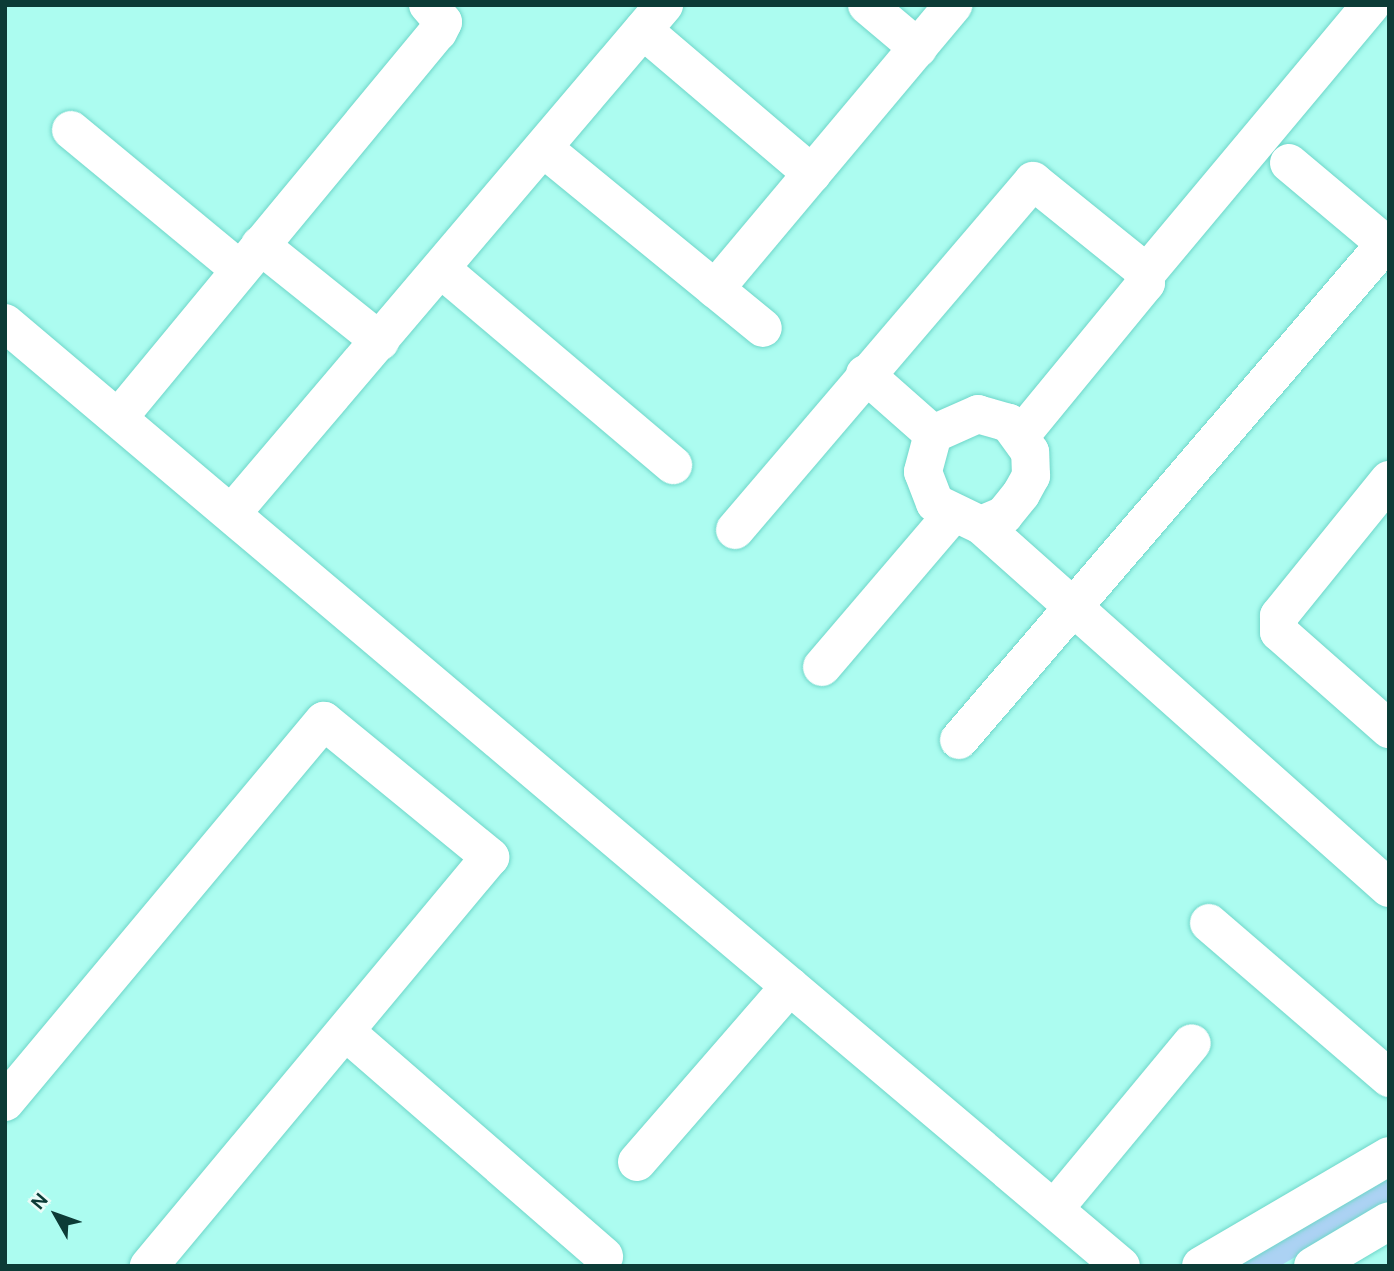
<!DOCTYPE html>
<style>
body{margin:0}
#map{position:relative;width:1394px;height:1271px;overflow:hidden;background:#acfcf0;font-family:"DM Sans",sans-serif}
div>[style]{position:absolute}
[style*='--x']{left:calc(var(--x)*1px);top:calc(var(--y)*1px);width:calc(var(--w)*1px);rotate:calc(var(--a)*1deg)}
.canal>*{height:26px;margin:-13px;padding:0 13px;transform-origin:13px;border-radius:13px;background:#acd2f3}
.roads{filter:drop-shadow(0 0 2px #6ed6c9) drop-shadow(0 0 2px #6ed6c9)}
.minor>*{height:38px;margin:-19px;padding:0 19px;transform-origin:19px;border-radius:19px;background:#fff}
span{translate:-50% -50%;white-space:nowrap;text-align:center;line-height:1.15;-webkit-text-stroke:7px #e9fcf8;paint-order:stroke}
.frame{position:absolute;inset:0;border:7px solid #0c3b36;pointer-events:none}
.north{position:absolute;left:21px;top:1180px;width:70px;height:70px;-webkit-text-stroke:5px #e9fcf8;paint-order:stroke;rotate:310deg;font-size:19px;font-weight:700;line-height:28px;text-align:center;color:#0c3b36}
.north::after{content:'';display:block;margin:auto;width:24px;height:32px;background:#0c3b36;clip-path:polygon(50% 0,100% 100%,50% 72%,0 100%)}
</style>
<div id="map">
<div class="canal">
<i style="--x:1254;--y:1266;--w:156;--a:-30.3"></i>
</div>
<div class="roads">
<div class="minor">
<i style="--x:867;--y:5;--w:67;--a:40.1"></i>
<i style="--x:643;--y:30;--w:222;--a:40.4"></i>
<i style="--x:71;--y:130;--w:219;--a:39.6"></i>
<i style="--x:543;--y:148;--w:284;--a:39.3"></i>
<i style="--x:1289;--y:163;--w:131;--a:40"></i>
<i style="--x:260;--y:245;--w:154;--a:38.7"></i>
<i style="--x:441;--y:269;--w:304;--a:40.2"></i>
<i style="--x:1145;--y:275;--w:352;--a:-50.1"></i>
<i style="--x:715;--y:289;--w:371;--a:-50"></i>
<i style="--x:5;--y:323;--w:1461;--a:40.2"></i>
<i style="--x:865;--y:374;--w:91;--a:41.4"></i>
<i style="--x:119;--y:417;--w:500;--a:-50.4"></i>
<i style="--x:438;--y:32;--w:11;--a:-63"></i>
<i style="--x:443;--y:22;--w:23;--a:-131"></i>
<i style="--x:1389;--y:480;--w:175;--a:129"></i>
<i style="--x:1279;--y:616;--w:16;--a:90"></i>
<i style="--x:1279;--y:632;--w:147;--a:41.4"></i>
<i style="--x:232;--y:513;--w:667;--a:-49.62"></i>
<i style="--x:981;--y:525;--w:25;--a:-23"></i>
<i style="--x:1004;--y:515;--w:27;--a:-51"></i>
<i style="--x:1021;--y:494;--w:21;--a:-61"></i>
<i style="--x:1031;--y:476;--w:24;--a:-92"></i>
<i style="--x:1030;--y:452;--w:36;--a:-126"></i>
<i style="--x:1009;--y:423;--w:32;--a:-164"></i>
<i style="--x:978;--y:414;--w:49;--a:156"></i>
<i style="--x:933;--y:434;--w:39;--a:105"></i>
<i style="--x:923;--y:472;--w:33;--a:69"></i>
<i style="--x:935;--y:503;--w:51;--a:25.6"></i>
<i style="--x:981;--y:525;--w:546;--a:41.66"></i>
<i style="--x:735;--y:530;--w:459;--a:-49.5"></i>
<i style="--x:1033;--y:181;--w:139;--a:38.9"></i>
<i style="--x:1141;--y:268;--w:16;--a:72"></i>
<i style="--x:1146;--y:283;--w:195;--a:129.4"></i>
<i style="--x:822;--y:667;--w:199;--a:-49.5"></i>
<i style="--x:959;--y:740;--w:654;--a:-49.34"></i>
<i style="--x:1209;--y:923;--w:238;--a:40.7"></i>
<i style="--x:346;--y:1032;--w:342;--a:41"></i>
<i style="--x:5;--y:1102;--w:497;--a:-50.1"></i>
<i style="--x:324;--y:721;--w:215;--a:39.3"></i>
<i style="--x:490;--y:857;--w:533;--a:129.82"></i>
<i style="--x:637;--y:1162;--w:233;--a:-49"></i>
<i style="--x:1055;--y:1208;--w:214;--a:-50.3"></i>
<i style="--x:1201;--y:1266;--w:218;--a:-30.3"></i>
<i style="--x:1313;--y:1266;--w:88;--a:-30.6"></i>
</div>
</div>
<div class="frame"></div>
<div class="north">N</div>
</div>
